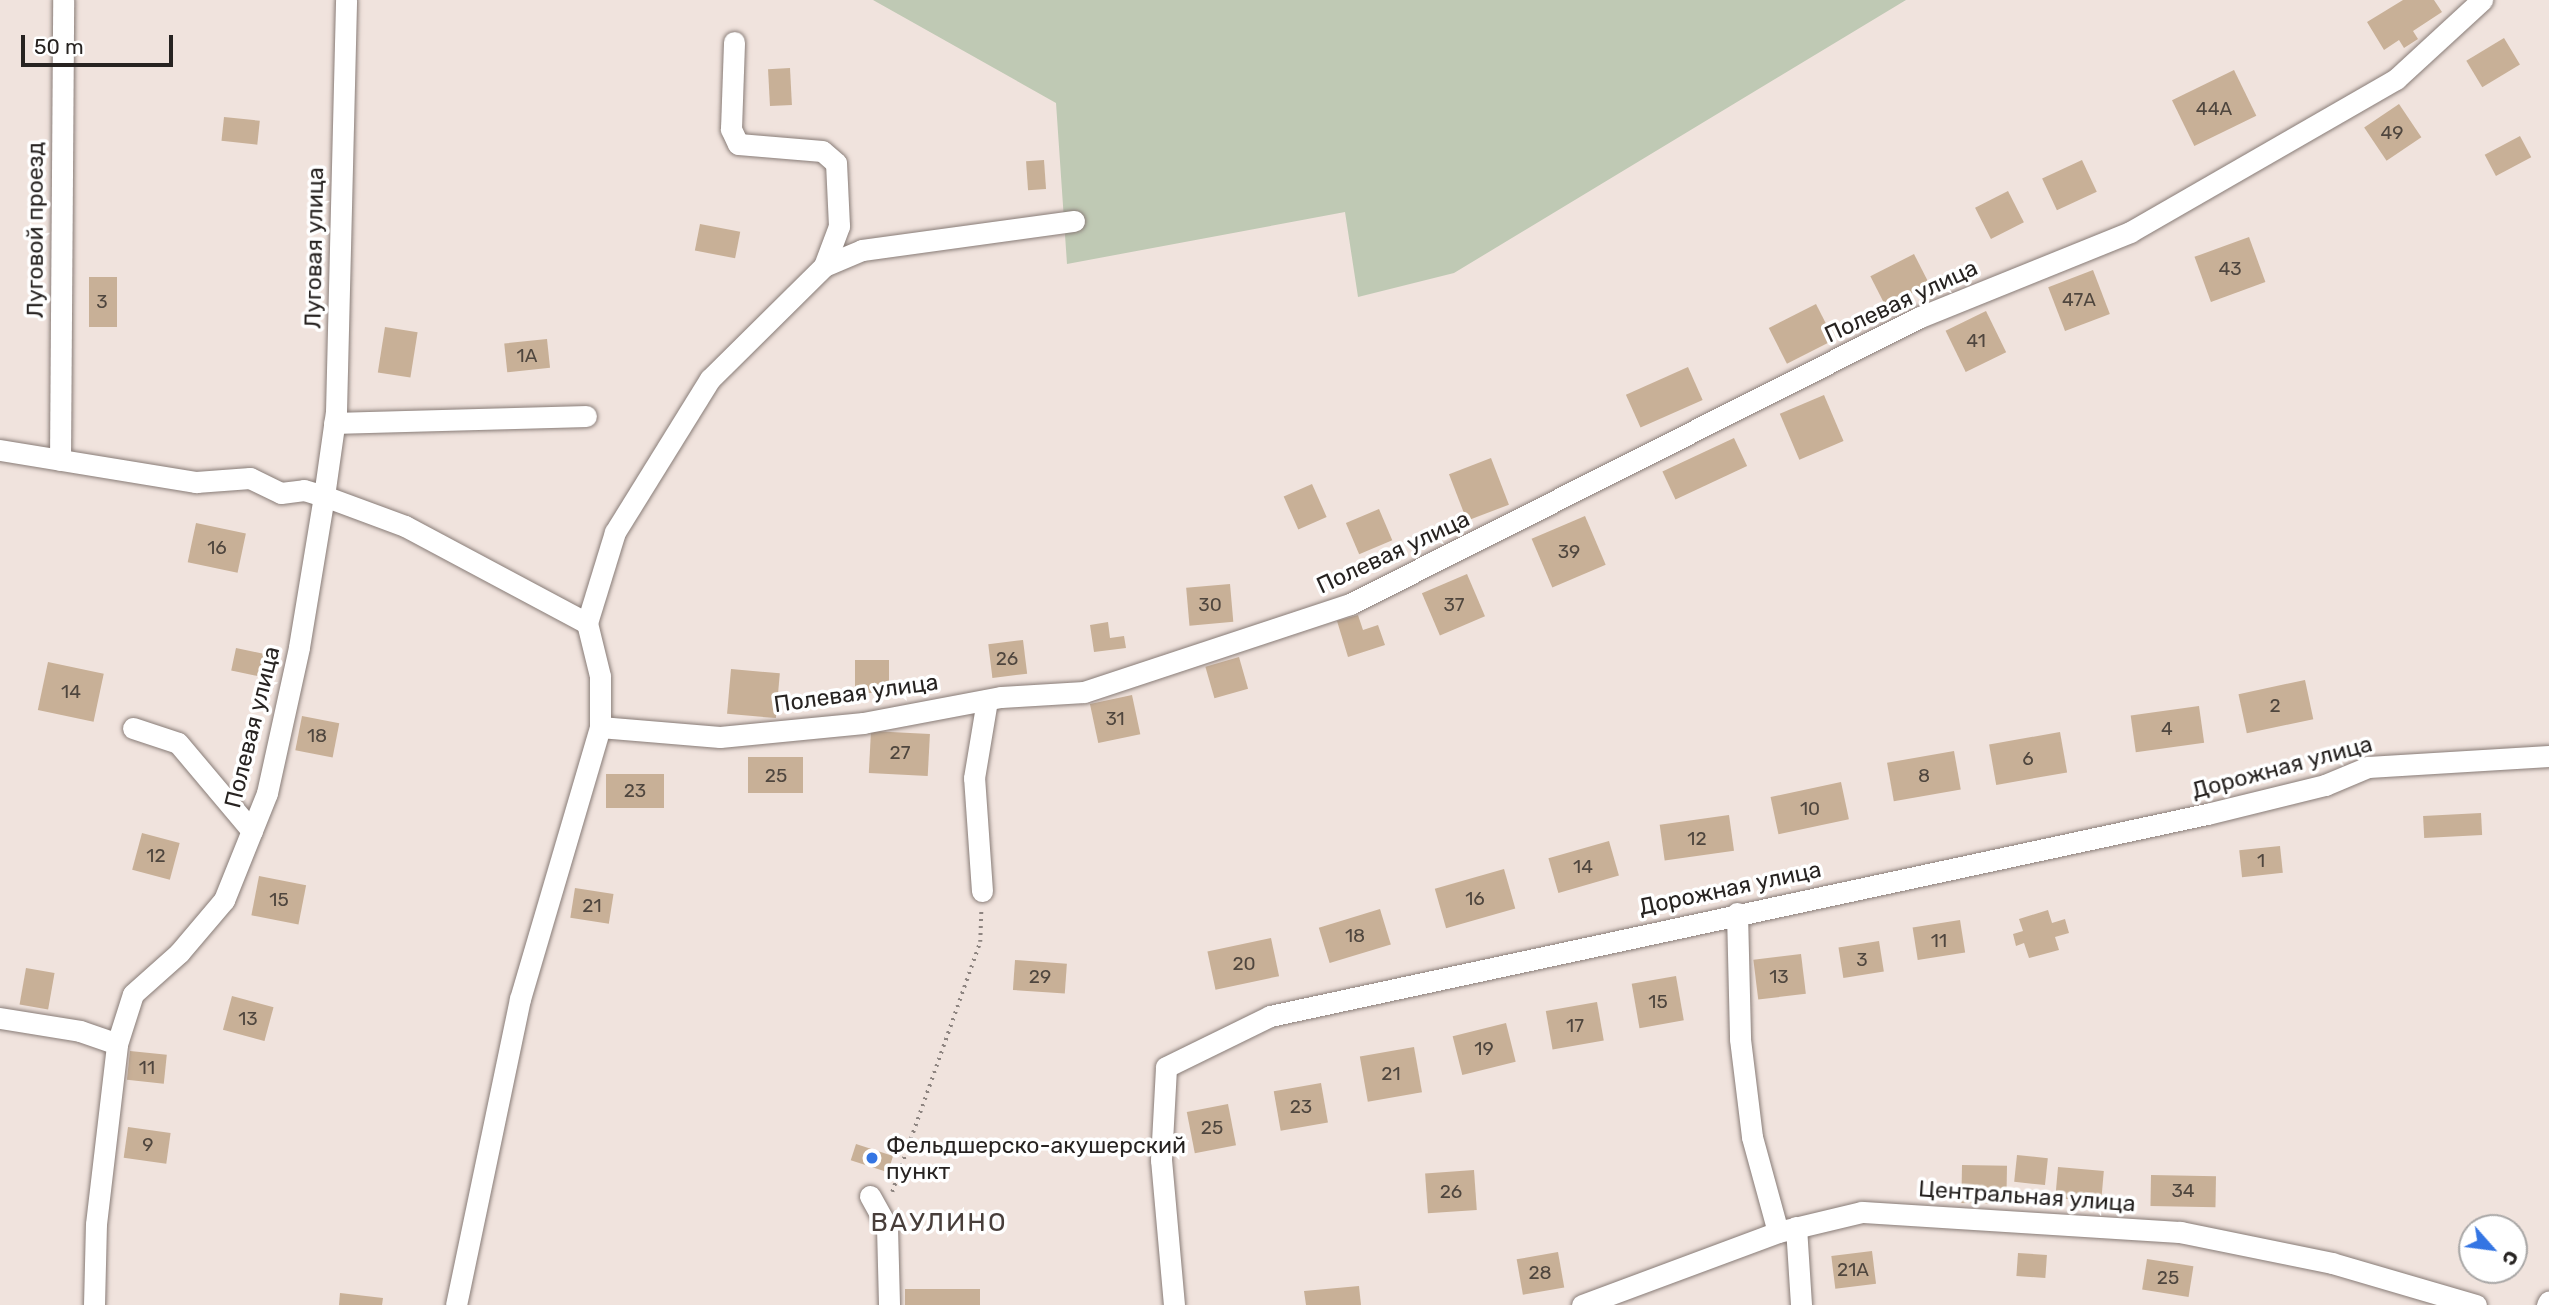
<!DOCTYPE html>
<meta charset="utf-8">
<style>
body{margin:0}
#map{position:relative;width:2549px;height:1305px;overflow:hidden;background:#f0e3dd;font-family:Rubik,sans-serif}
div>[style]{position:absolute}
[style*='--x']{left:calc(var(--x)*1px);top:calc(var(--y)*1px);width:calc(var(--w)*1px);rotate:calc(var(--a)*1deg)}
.green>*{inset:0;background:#bfc9b4}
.building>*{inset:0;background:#c8b097;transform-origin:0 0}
.path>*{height:3.5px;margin-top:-1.75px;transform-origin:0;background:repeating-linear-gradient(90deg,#8d8480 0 2px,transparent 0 7px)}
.roads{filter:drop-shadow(0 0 2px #887c77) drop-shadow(0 0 2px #887c77)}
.minor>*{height:21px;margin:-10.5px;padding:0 10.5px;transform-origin:10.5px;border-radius:10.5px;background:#fff}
.dots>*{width:19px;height:19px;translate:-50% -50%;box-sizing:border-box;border:4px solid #fff;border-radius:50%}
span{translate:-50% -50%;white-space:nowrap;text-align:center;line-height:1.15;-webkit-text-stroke:7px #fff;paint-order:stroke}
.number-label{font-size:19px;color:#4f463e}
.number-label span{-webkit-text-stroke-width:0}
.street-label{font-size:23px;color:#272321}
.poi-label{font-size:23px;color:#272321}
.left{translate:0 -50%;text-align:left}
.quarter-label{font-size:26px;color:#483e3a;letter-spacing:2px}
.north{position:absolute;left:2458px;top:1214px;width:70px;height:70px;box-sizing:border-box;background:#fff;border:2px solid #a9a7a6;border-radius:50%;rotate:118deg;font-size:19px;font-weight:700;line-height:28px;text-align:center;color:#272321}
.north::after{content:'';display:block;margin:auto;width:24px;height:32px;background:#3475e3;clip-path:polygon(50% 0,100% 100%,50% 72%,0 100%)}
.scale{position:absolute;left:21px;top:35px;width:152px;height:32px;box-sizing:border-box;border:4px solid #272321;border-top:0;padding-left:9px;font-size:21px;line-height:24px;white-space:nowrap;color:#272321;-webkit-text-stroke:5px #fff;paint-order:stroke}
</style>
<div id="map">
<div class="green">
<i style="clip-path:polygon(873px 0,1906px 0,1454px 273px,1358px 297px,1345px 212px,1067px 264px,1056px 103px)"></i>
</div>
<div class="building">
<i style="clip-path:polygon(2403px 0,2434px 0,2442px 12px,2413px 31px,2418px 39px,2404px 48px,2399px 40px,2384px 50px,2367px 22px)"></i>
<i style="left:2504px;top:38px;width:31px;height:44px;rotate:59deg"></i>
<i style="left:790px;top:68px;width:37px;height:22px;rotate:87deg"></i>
<i style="left:2234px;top:70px;width:51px;height:69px;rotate:64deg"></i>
<i style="left:2399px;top:104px;width:40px;height:42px;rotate:56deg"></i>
<i style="left:224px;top:117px;width:36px;height:24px;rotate:6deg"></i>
<i style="left:2520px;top:136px;width:24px;height:40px;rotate:62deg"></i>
<i style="left:1044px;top:160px;width:29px;height:18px;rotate:86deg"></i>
<i style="left:2082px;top:160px;width:35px;height:44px;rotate:65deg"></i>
<i style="left:2008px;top:191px;width:35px;height:37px;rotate:63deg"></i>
<i style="left:700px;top:224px;width:41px;height:27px;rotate:11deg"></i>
<i style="left:2249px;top:237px;width:48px;height:58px;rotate:70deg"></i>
<i style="left:1914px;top:254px;width:34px;height:49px;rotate:63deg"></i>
<i style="left:2093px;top:270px;width:47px;height:48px;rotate:69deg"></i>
<i style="left:89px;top:277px;width:28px;height:50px"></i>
<i style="left:1816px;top:304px;width:40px;height:53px;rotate:63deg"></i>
<i style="left:1986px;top:311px;width:46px;height:45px;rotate:64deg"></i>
<i style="left:385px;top:327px;width:33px;height:46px;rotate:9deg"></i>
<i style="left:547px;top:339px;width:29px;height:43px;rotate:84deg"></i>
<i style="left:1688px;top:367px;width:36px;height:68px;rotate:66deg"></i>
<i style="left:1824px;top:395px;width:50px;height:48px;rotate:67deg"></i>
<i style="left:1734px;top:438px;width:31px;height:79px;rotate:65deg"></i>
<i style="left:1491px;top:458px;width:50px;height:45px;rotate:69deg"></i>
<i style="left:1312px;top:484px;width:36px;height:31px;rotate:66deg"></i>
<i style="left:1379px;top:509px;width:34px;height:36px;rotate:67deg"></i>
<i style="left:1585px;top:516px;width:53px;height:58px;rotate:67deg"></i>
<i style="left:196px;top:523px;width:51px;height:40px;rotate:12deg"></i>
<i style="left:1467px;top:574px;width:46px;height:49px;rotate:67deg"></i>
<i style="left:1230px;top:584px;width:38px;height:44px;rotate:85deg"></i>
<i style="clip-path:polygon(1358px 615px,1363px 630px,1378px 625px,1385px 645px,1348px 657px,1337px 621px)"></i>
<i style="clip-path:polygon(1108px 622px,1110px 638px,1124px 636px,1126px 648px,1094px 652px,1090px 625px)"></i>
<i style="left:1023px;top:640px;width:34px;height:35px;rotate:83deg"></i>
<i style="left:236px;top:648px;width:34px;height:23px;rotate:12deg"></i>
<i style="left:1239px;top:657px;width:33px;height:35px;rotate:74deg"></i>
<i style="left:855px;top:660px;width:34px;height:33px"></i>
<i style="left:48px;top:662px;width:57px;height:49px;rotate:12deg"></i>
<i style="left:731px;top:669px;width:49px;height:45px;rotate:5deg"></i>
<i style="left:2305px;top:680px;width:40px;height:68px;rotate:78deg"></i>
<i style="left:1132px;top:695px;width:40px;height:43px;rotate:78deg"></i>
<i style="left:2199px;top:706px;width:37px;height:69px;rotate:82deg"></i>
<i style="left:302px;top:716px;width:38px;height:35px;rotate:11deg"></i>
<i style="left:871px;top:731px;width:59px;height:42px;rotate:3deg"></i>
<i style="left:2060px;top:732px;width:41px;height:72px;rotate:80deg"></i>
<i style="left:1954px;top:751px;width:39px;height:68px;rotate:80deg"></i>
<i style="left:803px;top:757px;width:36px;height:55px;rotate:90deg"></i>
<i style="left:606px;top:774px;width:58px;height:34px"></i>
<i style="left:1841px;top:782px;width:38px;height:72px;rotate:78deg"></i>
<i style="left:2481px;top:813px;width:22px;height:58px;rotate:87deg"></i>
<i style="left:1729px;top:815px;width:36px;height:70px;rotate:82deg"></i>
<i style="left:142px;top:833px;width:39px;height:38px;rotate:15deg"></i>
<i style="left:1609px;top:841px;width:36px;height:63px;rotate:74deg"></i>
<i style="left:2280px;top:846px;width:27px;height:41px;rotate:84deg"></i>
<i style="left:1504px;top:869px;width:41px;height:72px;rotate:74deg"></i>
<i style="left:259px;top:876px;width:48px;height:40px;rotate:11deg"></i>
<i style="left:575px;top:888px;width:39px;height:30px;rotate:9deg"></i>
<i style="left:1380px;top:909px;width:37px;height:64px;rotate:73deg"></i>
<i style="clip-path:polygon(2048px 910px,2052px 923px,2065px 919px,2069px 933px,2055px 937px,2059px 950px,2029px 958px,2024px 943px,2016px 946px,2013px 934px,2023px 931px,2019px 919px)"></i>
<i style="left:1960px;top:920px;width:33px;height:48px;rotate:81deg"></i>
<i style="left:1271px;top:938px;width:39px;height:65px;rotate:78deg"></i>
<i style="left:1879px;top:941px;width:31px;height:41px;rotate:81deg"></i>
<i style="left:1801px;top:954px;width:40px;height:48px;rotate:83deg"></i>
<i style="left:1015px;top:960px;width:52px;height:30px;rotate:4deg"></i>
<i style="left:26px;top:968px;width:29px;height:37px;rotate:10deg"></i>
<i style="left:1676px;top:976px;width:45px;height:45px;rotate:80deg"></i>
<i style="left:232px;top:996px;width:43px;height:35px;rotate:15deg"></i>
<i style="left:1597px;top:1002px;width:39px;height:52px;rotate:80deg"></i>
<i style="left:1506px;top:1023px;width:40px;height:55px;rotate:76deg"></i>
<i style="left:1414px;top:1047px;width:46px;height:55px;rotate:80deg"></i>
<i style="left:130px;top:1051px;width:37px;height:29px;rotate:6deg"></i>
<i style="left:1321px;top:1083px;width:40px;height:48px;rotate:80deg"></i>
<i style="left:1228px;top:1104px;width:42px;height:42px;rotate:79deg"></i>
<i style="left:128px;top:1127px;width:43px;height:31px;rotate:8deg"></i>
<i style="left:856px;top:1144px;width:39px;height:17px;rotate:18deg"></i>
<i style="left:2017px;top:1155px;width:31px;height:27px;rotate:6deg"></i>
<i style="left:1962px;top:1165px;width:45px;height:38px;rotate:1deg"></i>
<i style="left:2058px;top:1167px;width:46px;height:31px;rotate:5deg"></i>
<i style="left:1474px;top:1170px;width:40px;height:49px;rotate:86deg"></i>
<i style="left:2151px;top:1175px;width:65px;height:31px;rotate:1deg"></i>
<i style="left:1872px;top:1251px;width:33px;height:41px;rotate:83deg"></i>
<i style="left:1558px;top:1252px;width:36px;height:42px;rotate:80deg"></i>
<i style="left:2018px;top:1253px;width:29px;height:23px;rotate:4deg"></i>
<i style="left:2147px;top:1259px;width:47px;height:31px;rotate:9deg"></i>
<i style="clip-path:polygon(1359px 1286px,1361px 1305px,1306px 1305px,1304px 1291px)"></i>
<i style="left:980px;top:1289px;width:16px;height:75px;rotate:90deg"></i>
<i style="clip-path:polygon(340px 1293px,383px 1298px,382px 1305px,339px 1305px)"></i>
</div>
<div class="path">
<i style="--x:892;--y:1192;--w:265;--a:-70.6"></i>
<i style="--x:980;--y:942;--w:32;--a:-88"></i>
</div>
<div class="roads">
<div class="minor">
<i style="--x:824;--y:266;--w:41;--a:-22.8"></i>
<i style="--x:862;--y:250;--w:214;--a:-7.8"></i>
<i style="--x:334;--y:423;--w:252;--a:-1.6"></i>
<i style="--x:0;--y:450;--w:199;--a:9.3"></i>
<i style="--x:196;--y:482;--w:54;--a:-4.2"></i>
<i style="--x:250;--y:478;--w:34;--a:26"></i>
<i style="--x:281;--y:493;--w:23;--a:-7"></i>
<i style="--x:304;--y:490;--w:21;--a:17"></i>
<i style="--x:324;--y:496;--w:85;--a:-81.9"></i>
<i style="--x:336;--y:412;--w:412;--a:-88.6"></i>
<i style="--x:60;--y:460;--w:460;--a:-89.6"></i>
<i style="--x:587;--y:623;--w:95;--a:-72.9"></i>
<i style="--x:615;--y:532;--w:180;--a:-58.2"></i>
<i style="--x:710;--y:379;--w:161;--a:-44.7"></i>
<i style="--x:824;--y:266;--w:43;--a:-69.4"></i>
<i style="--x:839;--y:226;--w:63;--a:-92.7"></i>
<i style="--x:836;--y:163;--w:18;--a:-139"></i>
<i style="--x:822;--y:151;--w:84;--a:-175.2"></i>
<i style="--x:738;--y:144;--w:17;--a:-115"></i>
<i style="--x:731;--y:129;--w:87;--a:-88"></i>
<i style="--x:133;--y:728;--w:47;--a:18.4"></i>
<i style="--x:178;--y:743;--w:115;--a:49.9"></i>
<i style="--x:982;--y:891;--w:113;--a:-94"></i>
<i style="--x:974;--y:778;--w:79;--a:-80.5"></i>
<i style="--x:1737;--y:913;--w:126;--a:88.6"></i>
<i style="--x:1740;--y:1039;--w:99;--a:83"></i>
<i style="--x:1752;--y:1137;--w:98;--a:74.7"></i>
<i style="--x:0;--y:1018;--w:81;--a:9.2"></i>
<i style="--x:80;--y:1031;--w:39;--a:19"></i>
<i style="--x:870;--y:1196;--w:35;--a:61"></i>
<i style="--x:887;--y:1227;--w:78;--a:88.5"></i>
<i style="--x:1796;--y:1227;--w:78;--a:86.3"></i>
<i style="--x:94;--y:1305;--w:81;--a:-88.6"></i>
<i style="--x:96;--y:1224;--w:181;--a:-83.3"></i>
<i style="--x:117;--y:1044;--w:52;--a:-72.3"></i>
<i style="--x:133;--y:994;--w:62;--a:-41.7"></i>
<i style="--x:179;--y:953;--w:70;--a:-49.7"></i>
<i style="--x:224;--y:900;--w:115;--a:-68.1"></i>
<i style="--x:267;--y:793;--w:149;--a:-77.6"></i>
<i style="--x:299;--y:647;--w:153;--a:-80.6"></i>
<i style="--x:324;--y:496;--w:86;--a:20.3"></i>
<i style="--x:405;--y:526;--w:206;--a:28.1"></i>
<i style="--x:587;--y:623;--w:55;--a:76.2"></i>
<i style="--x:600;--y:676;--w:51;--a:90"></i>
<i style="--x:600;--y:727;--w:120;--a:4.8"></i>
<i style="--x:720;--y:737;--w:144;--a:-5.6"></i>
<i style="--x:863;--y:723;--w:140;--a:-10.7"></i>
<i style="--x:1001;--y:697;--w:83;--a:-3.4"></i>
<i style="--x:1084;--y:692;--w:280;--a:-18.3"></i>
<i style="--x:1350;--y:604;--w:638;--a:-26.73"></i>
<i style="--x:1920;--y:317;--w:227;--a:-22"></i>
<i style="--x:2130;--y:232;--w:307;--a:-29.9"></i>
<i style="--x:2396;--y:79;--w:117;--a:-42.6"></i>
<i style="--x:456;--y:1305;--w:313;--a:-78.2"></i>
<i style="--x:520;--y:999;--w:284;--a:-73.6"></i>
<i style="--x:1174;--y:1305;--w:146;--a:-95.1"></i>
<i style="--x:1161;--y:1160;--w:93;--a:-86.9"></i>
<i style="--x:1166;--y:1067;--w:116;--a:-26.1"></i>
<i style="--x:1270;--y:1016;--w:959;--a:-12.17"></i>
<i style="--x:2207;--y:814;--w:122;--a:-13.8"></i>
<i style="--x:2325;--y:785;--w:47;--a:-22.7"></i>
<i style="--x:2368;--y:767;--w:181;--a:-3.5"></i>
<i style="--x:1582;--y:1305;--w:209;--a:-20.4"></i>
<i style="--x:1778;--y:1232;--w:86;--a:-13.4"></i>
<i style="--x:1862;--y:1212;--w:319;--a:3.6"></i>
<i style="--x:2180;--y:1232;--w:155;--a:11.5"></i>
<i style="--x:2332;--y:1263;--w:150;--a:16.3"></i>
<i style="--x:2547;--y:1305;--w:4;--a:-63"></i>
</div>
</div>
<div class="dots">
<i style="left:872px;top:1158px;background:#3475e3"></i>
</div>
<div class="number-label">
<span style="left:2214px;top:109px">44А</span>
<span style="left:2392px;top:133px">49</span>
<span style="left:2230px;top:269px">43</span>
<span style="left:2079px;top:300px">47А</span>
<span style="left:102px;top:302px">3</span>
<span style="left:1976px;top:341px">41</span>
<span style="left:527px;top:356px">1А</span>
<span style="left:217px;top:548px">16</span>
<span style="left:1569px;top:552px">39</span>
<span style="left:1210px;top:605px">30</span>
<span style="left:1454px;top:605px">37</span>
<span style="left:1007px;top:659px">26</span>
<span style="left:71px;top:692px">14</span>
<span style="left:2275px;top:706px">2</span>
<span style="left:1115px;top:719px">31</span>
<span style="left:2167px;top:729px">4</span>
<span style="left:317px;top:736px">18</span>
<span style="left:900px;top:753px">27</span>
<span style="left:2028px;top:759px">6</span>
<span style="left:776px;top:776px">25</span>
<span style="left:1924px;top:776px">8</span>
<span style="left:635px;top:791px">23</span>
<span style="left:1810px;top:809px">10</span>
<span style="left:1697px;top:839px">12</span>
<span style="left:156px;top:856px">12</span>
<span style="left:2261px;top:861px">1</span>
<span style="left:1583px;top:867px">14</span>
<span style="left:1475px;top:899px">16</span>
<span style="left:279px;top:900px">15</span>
<span style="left:592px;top:906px">21</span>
<span style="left:1355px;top:936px">18</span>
<span style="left:1939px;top:941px">11</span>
<span style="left:1862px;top:960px">3</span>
<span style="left:1244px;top:964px">20</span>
<span style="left:1040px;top:977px">29</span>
<span style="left:1779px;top:977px">13</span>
<span style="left:1658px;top:1002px">15</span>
<span style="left:248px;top:1019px">13</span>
<span style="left:1575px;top:1026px">17</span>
<span style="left:1484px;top:1049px">19</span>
<span style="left:147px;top:1068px">11</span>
<span style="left:1391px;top:1074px">21</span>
<span style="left:1301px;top:1107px">23</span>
<span style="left:1212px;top:1128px">25</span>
<span style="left:148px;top:1145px">9</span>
<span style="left:2183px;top:1191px">34</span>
<span style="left:1451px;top:1192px">26</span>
<span style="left:1853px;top:1270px">21А</span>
<span style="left:1540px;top:1273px">28</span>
<span style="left:2168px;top:1278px">25</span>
</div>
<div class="street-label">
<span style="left:35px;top:230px;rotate:-90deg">Луговой проезд</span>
<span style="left:314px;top:248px;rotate:-89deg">Луговая улица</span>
<span style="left:1901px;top:301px;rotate:-25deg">Полевая улица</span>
<span style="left:1393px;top:552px;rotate:-25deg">Полевая улица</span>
<span style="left:856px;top:693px;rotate:-8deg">Полевая улица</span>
<span style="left:252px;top:727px;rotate:-76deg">Полевая улица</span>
<span style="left:2282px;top:767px;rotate:-15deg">Дорожная улица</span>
<span style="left:1730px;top:888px;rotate:-12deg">Дорожная улица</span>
<span style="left:2027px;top:1196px;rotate:4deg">Центральная улица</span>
</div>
<div class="poi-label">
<span class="left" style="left:886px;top:1158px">Фельдшерско-акушерский<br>пункт</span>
</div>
<div class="quarter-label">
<span style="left:939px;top:1223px">ВАУЛИНО</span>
</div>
<div class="north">С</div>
<div class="scale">50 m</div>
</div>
